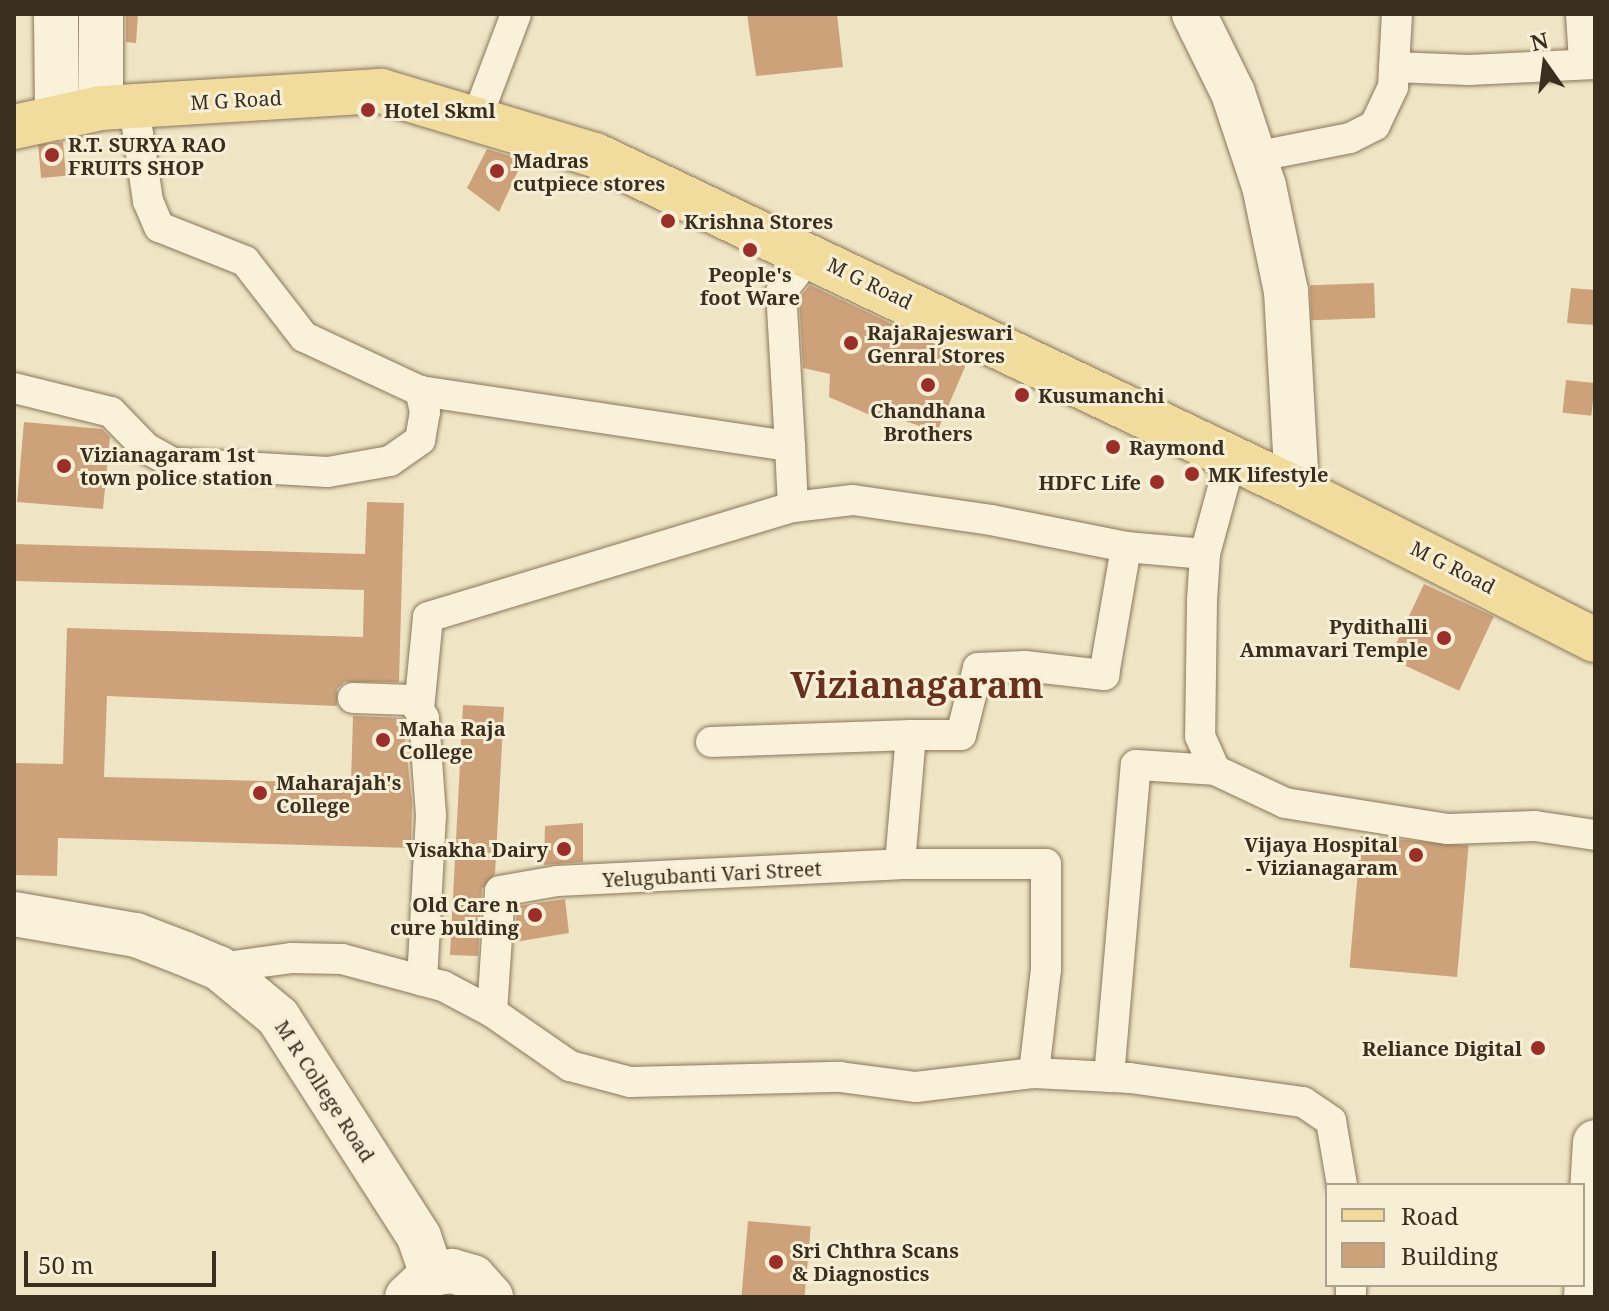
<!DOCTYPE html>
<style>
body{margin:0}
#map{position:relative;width:1609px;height:1311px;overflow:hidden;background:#efe5c5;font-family:"Noto Serif",serif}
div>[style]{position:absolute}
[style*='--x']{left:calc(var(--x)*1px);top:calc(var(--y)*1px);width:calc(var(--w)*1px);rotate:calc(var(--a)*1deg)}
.building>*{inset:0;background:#cda27b;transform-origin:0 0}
.roads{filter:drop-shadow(0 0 2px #8a775b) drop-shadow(0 0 2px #8a775b)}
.street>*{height:30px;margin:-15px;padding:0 15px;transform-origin:15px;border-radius:15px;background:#f9f1d9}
.secondary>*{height:44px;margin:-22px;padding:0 22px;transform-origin:22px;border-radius:22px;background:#f9f1d9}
.primary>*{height:44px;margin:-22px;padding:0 22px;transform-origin:22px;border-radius:22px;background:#f2dc9d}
.dots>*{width:22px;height:22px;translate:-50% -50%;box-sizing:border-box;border:4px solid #f6eed5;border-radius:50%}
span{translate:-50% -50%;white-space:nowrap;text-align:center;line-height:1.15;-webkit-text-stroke:6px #f6eed5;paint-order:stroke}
.street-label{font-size:20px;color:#3a2e1f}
.poi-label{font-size:20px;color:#3a2e1f;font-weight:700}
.left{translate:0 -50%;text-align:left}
.right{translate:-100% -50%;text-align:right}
.town-label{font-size:36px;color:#67311e;font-weight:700}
.frame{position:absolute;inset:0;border:16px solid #3a2e1f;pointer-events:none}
.legend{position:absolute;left:1325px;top:1183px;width:260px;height:104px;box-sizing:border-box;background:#f6eed5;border:2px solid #aba18c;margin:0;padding:10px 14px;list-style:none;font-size:24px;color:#3a2e1f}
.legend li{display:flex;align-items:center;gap:16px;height:40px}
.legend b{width:40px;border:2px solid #aba18c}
.north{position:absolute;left:1505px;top:24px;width:80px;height:80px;-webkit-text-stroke:6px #f6eed5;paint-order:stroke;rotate:346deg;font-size:22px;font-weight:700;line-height:32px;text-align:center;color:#3a2e1f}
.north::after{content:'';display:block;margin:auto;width:28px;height:36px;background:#3a2e1f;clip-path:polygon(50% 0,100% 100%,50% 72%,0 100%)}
.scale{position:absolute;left:24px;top:1251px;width:192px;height:36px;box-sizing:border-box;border:4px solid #3a2e1f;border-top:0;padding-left:10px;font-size:24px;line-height:28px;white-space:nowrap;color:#3a2e1f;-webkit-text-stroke:6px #f6eed5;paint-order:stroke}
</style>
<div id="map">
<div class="building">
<i style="clip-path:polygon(126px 14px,138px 14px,136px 43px,126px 42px)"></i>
<i style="clip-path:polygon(747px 14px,837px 14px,843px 67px,756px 76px)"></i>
<i style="left:63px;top:142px;width:34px;height:25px;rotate:85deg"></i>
<i style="clip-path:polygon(487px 149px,523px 160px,499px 212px,467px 188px)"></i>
<i style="left:1374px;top:283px;width:35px;height:64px;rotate:88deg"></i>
<i style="clip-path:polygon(810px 285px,968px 360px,937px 432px,882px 413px,879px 419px,829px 397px,830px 374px,803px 368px,799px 298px)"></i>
<i style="clip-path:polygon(1571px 288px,1595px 290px,1595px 325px,1567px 323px)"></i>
<i style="left:1566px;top:380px;width:29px;height:33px;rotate:6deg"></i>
<i style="clip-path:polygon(24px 422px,102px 429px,110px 437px,103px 509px,17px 502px)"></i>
<i style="clip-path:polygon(367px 502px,404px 503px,399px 682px,345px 682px,337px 689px,337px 706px,107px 696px,104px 777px,351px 783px,353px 716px,403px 718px,412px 803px,411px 848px,58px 838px,57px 876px,14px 875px,14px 763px,63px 764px,67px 628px,363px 637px,364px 590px,14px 581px,14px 544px,365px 554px)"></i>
<i style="left:1424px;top:584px;width:77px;height:82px;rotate:25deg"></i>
<i style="clip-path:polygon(463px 705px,504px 707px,495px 874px,482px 889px,478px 956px,450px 955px)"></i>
<i style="clip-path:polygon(583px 823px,583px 862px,544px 865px,545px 826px)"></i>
<i style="left:1361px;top:836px;width:108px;height:132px;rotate:5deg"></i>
<i style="clip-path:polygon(565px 899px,569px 933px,515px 942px,517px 906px)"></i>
<i style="left:748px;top:1221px;width:63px;height:76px;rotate:5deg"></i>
</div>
<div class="roads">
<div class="street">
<i style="--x:1581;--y:14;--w:48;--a:86.4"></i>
<i style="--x:1394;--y:67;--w:75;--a:2.3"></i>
<i style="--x:1469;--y:70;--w:126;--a:-2.7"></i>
<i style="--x:476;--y:120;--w:113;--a:-69.3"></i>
<i style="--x:1254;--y:157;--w:98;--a:-11.2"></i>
<i style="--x:1350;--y:138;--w:28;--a:-27"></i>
<i style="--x:1375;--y:125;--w:42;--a:-64.7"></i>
<i style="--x:1393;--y:87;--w:73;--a:-86.9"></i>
<i style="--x:14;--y:388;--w:100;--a:13.9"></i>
<i style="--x:111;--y:412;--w:50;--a:45.8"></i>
<i style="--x:146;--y:448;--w:31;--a:29"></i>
<i style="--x:173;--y:463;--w:155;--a:3.3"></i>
<i style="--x:328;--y:472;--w:63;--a:-10.1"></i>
<i style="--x:390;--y:461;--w:37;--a:-35"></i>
<i style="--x:420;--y:440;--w:28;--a:-80"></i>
<i style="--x:425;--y:412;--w:22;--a:-103"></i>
<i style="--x:420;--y:391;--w:128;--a:-155"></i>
<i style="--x:304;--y:337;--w:96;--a:-127.8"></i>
<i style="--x:245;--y:261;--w:92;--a:-158.4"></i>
<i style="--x:159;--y:227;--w:28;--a:-113"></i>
<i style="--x:148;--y:201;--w:96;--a:-98.4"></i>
<i style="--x:420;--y:391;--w:374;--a:8.5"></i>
<i style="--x:790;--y:446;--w:61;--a:87.2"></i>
<i style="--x:790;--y:446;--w:154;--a:-93.3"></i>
<i style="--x:781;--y:292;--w:48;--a:-51.7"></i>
<i style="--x:1231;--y:458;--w:99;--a:105.2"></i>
<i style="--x:1205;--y:554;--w:47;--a:93.7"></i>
<i style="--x:1202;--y:601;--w:135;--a:90.8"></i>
<i style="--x:1200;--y:736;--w:37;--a:66"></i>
<i style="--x:1215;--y:770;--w:77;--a:25.2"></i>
<i style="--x:1285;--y:803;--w:165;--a:9.1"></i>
<i style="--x:1448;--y:829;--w:87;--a:-2"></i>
<i style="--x:1535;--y:826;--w:61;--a:8.5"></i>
<i style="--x:353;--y:698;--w:60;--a:1.9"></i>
<i style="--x:413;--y:700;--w:21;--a:59"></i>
<i style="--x:424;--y:718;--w:97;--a:85.9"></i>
<i style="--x:431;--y:815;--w:166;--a:93.1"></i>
<i style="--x:419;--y:709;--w:92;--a:-84.4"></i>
<i style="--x:428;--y:617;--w:381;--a:-16.8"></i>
<i style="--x:793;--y:507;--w:60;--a:-6.7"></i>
<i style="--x:853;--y:500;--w:139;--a:8.2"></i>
<i style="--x:991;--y:520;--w:138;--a:11.3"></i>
<i style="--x:1126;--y:547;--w:79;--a:5.1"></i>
<i style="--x:911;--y:735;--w:50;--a:0"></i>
<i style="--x:961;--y:735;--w:69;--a:-75.8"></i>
<i style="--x:978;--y:668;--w:47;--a:-2.4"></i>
<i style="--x:1025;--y:666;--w:80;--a:6.5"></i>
<i style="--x:1104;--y:675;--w:130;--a:-80.2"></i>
<i style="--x:711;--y:742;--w:200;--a:-2"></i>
<i style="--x:911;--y:735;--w:129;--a:94.9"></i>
<i style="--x:219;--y:968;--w:74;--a:-7.8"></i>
<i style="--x:292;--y:958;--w:50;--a:1.1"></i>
<i style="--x:342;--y:959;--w:105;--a:15"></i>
<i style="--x:443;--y:986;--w:55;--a:28"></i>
<i style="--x:492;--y:1012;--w:95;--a:34.7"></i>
<i style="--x:570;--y:1066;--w:62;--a:14.9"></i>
<i style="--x:630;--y:1082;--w:210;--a:-1.4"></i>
<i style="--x:840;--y:1077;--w:77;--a:7.5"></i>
<i style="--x:916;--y:1087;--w:119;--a:-6.8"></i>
<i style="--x:1034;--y:1073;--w:96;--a:3"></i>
<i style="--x:1130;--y:1078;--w:175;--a:7.9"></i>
<i style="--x:1303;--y:1102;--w:34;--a:34"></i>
<i style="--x:1331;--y:1121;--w:65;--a:80.2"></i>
<i style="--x:492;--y:1012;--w:121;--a:-86.2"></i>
<i style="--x:500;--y:891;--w:58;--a:-10"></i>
<i style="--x:557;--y:881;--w:343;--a:-2.8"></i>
<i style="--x:900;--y:864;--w:146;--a:0"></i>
<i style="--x:1046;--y:864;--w:105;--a:90"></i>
<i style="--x:1046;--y:969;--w:105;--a:96.6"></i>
<i style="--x:1109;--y:1077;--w:313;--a:-85.1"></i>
<i style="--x:1136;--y:765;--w:79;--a:3.6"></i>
<i style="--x:1351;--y:1285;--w:12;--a:90"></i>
</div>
<div class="secondary">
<i style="--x:56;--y:14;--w:104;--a:89.4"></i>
<i style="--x:1194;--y:14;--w:88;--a:63.7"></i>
<i style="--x:1233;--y:93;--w:98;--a:71.6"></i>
<i style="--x:1264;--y:186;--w:107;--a:78.2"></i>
<i style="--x:1286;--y:291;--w:198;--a:86.8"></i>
<i style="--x:101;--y:108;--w:94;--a:-90"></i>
<i style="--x:14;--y:914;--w:124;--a:9.8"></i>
<i style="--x:136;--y:935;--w:50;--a:21"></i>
<i style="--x:183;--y:953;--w:39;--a:23"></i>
<i style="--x:219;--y:968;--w:77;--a:39.7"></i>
<i style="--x:278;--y:1017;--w:261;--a:57.3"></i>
<i style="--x:419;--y:1237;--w:39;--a:71"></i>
<i style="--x:407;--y:1297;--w:34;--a:-43"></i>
<i style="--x:432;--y:1274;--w:20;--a:-9"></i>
<i style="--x:452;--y:1271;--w:22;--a:16"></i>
<i style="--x:473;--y:1277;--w:27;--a:48"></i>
<i style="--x:1586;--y:1297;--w:155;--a:-86.7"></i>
</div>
<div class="primary">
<i style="--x:14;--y:127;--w:89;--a:-12.3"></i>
<i style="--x:101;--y:108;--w:281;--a:-3.5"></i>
<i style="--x:381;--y:91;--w:223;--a:16.7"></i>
<i style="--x:595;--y:155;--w:777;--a:25.44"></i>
<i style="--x:1297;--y:489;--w:334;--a:26.9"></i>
</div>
</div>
<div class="dots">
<i style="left:368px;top:110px;background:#9a2f2a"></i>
<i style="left:52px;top:155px;background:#9a2f2a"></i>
<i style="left:497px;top:171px;background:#9a2f2a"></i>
<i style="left:668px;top:221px;background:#9a2f2a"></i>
<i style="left:750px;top:250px;background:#9a2f2a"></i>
<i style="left:851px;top:343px;background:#9a2f2a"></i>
<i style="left:928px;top:385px;background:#9a2f2a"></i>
<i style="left:1022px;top:395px;background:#9a2f2a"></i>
<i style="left:1113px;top:447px;background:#9a2f2a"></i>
<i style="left:64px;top:466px;background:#9a2f2a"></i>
<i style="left:1192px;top:474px;background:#9a2f2a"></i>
<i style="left:1157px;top:482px;background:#9a2f2a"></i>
<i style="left:1444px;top:638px;background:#9a2f2a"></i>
<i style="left:383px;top:740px;background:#9a2f2a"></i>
<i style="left:260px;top:793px;background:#9a2f2a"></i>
<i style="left:564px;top:849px;background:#9a2f2a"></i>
<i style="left:1416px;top:855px;background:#9a2f2a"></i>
<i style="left:535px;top:915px;background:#9a2f2a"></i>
<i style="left:1538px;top:1048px;background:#9a2f2a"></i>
<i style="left:776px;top:1262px;background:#9a2f2a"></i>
</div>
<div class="street-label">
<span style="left:236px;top:100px;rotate:-3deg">M G Road</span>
<span style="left:870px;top:283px;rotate:26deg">M G Road</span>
<span style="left:1453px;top:567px;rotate:27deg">M G Road</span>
<span style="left:712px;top:874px;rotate:-3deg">Yelugubanti Vari Street</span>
<span style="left:325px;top:1091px;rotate:57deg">M R College Road</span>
</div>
<div class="poi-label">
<span class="left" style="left:384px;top:110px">Hotel Skml</span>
<span class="left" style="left:68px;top:156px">R.T. SURYA RAO<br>FRUITS SHOP</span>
<span class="left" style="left:513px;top:172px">Madras<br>cutpiece stores</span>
<span class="left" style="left:684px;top:221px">Krishna Stores</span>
<span style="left:750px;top:286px">People's<br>foot Ware</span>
<span class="left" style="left:867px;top:344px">RajaRajeswari<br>Genral Stores</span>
<span class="left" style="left:1038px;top:395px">Kusumanchi</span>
<span style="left:928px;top:422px">Chandhana<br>Brothers</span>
<span class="left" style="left:1129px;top:447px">Raymond</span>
<span class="left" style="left:80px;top:466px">Vizianagaram 1st<br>town police station</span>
<span class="left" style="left:1208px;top:474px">MK lifestyle</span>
<span class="right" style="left:1141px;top:482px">HDFC Life</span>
<span class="right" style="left:1428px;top:638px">Pydithalli<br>Ammavari Temple</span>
<span class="left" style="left:399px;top:740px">Maha Raja<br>College</span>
<span class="left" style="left:276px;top:794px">Maharajah's<br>College</span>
<span class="right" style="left:1398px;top:856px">Vijaya Hospital<br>- Vizianagaram</span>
<span class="right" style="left:548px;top:849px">Visakha Dairy</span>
<span class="right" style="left:519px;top:916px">Old Care n<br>cure bulding</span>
<span class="right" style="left:1522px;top:1048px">Reliance Digital</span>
<span class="left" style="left:792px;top:1262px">Sri Chthra Scans<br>&amp; Diagnostics</span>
</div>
<div class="town-label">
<span style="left:917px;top:685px">Vizianagaram</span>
</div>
<div class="frame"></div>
<ul class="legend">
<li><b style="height:10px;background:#f2dc9d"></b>Road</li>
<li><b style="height:22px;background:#cda27b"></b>Building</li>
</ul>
<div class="north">N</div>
<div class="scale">50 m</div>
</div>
